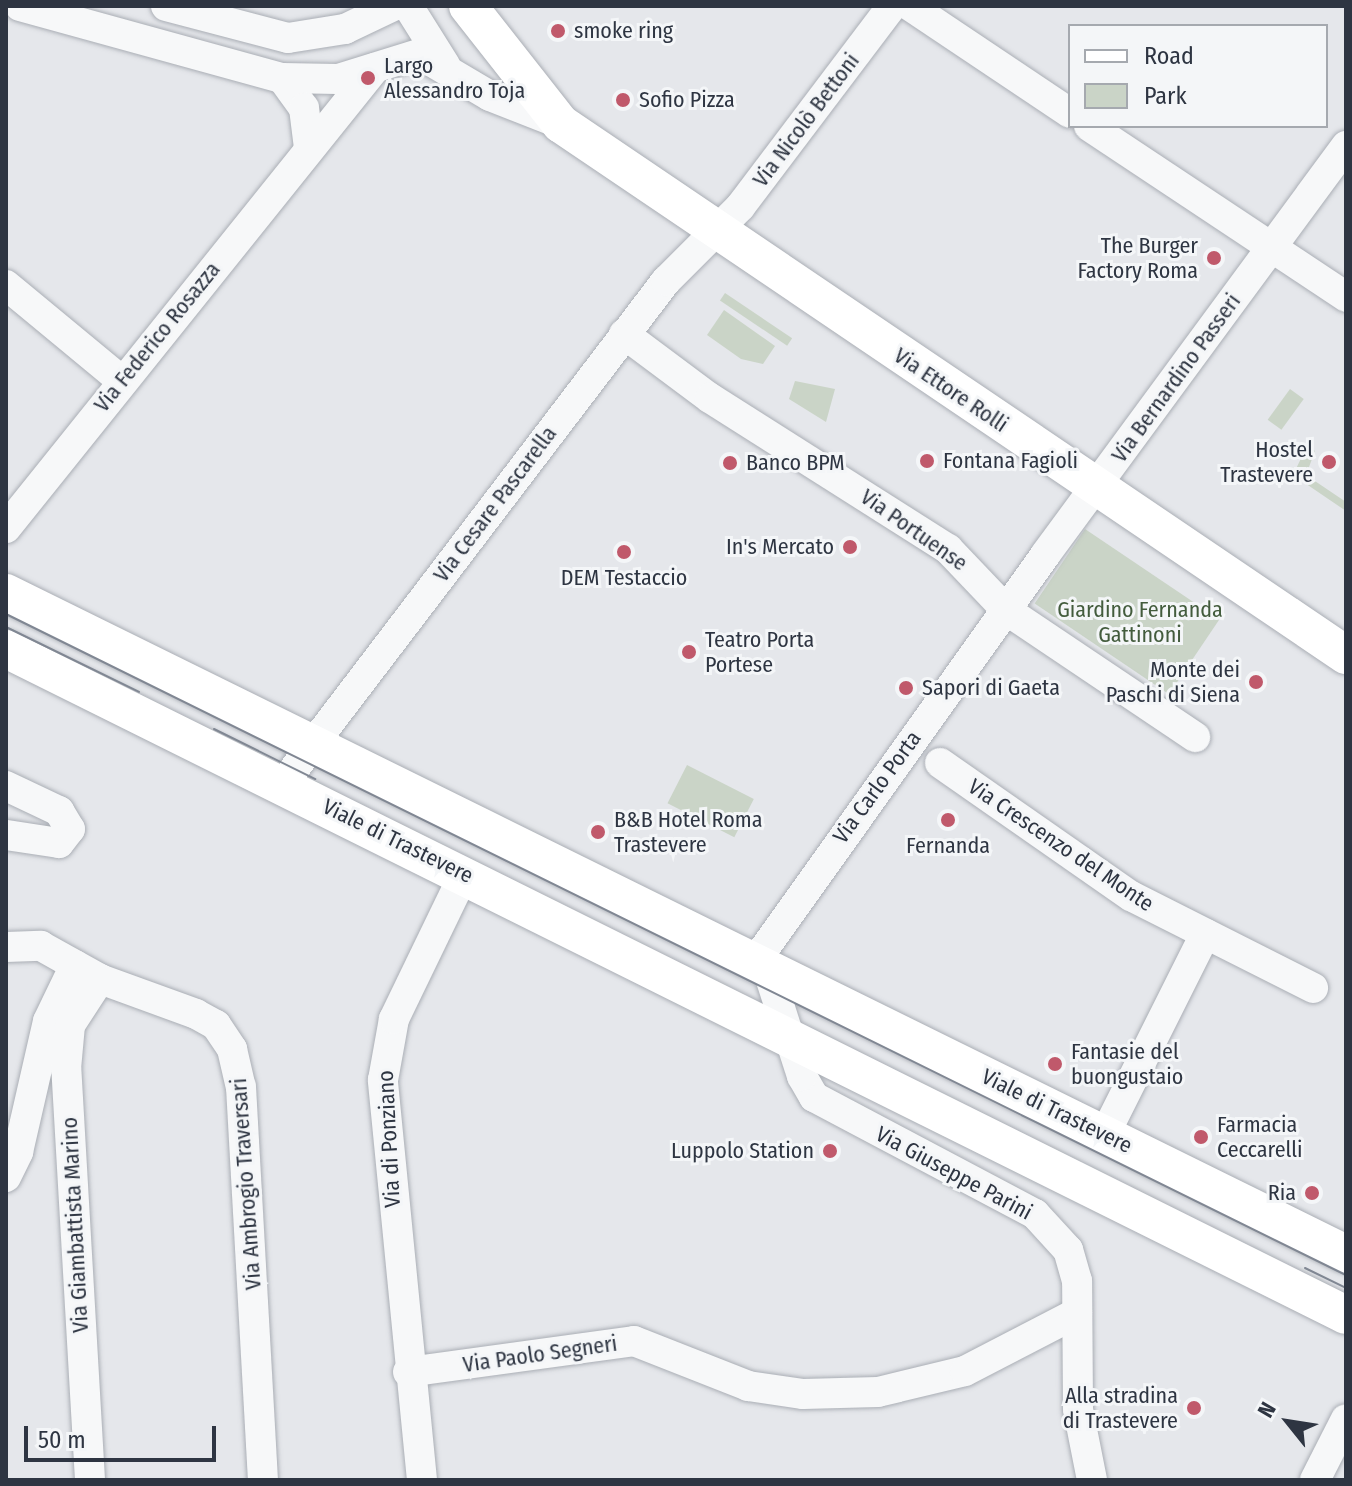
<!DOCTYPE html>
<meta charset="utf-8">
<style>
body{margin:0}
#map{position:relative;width:1352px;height:1486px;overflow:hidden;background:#e5e7eb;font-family:"Fira Sans Condensed",sans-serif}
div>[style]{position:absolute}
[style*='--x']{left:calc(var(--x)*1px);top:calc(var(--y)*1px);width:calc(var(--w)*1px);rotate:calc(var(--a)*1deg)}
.green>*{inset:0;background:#cad4c7;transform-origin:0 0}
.roads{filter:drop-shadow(0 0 2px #aaaeb5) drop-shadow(0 0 2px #aaaeb5)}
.minor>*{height:30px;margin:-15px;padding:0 15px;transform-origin:15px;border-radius:15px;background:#f7f8f9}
.major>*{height:38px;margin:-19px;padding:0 19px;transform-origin:19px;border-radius:19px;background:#fff}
.tram>*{height:2px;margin:-1px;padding:0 1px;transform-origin:1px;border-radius:1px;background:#808793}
.dots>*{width:22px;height:22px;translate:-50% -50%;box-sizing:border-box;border:4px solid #f4f6f8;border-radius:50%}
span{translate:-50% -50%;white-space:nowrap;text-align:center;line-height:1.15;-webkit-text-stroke:6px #f4f6f8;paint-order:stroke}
.poi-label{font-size:22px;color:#2e3542}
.left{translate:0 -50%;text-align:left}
.right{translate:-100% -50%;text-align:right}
.street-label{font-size:22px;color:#2e3542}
.park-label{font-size:22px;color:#435c3d}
.frame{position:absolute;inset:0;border:8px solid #2e3542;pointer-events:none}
.legend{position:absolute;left:1068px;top:24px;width:260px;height:104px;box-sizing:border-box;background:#f4f6f8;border:2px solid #a5a9af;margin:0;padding:10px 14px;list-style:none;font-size:24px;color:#2e3542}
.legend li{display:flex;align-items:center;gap:16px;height:40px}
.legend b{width:40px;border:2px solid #a5a9af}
.north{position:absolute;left:1248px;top:1382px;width:80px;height:80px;-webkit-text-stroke:6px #f4f6f8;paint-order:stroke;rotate:300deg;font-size:22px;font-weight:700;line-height:32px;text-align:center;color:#2e3542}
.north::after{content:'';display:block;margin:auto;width:28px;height:36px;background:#2e3542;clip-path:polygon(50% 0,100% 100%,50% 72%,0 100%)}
.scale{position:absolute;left:24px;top:1426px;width:192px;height:36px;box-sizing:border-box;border:4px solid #2e3542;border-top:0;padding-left:10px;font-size:24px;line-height:28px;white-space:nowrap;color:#2e3542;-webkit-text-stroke:6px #f4f6f8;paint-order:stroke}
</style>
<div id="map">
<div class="green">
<i style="left:725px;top:293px;width:81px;height:9px;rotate:34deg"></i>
<i style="clip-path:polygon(724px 310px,775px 346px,763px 364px,741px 359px,707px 335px)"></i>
<i style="clip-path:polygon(795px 381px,835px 389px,826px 422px,789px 399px)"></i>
<i style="left:1290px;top:389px;width:17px;height:38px;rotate:36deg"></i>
<i style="clip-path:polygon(1307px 446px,1315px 451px,1306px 475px,1346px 502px,1346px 511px,1293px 475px)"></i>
<i style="left:1085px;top:529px;width:162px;height:90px;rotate:34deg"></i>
<i style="left:687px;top:765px;width:75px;height:43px;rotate:27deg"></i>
</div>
<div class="roads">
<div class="minor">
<i style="--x:20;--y:6;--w:272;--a:15.4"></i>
<i style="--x:282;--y:78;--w:56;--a:1"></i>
<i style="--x:338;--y:79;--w:85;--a:-17.2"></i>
<i style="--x:419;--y:54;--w:82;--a:30.6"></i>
<i style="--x:490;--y:96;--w:76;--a:21.5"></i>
<i style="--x:166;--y:6;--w:126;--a:14.7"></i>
<i style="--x:288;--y:38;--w:58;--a:-9"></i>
<i style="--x:345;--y:29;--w:53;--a:-25.6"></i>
<i style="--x:408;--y:6;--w:70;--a:57.9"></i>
<i style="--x:910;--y:6;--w:192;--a:33.8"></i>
<i style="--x:282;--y:78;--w:37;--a:54"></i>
<i style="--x:304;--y:108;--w:40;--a:82.9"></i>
<i style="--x:1089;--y:126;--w:309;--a:33.6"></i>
<i style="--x:6;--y:285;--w:151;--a:39.6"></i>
<i style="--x:624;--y:334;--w:107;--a:36.7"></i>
<i style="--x:710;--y:398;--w:282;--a:32.4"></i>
<i style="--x:948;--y:549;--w:84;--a:46.4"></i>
<i style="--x:1006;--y:610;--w:228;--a:33.9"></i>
<i style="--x:6;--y:528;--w:590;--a:-51.26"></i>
<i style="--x:940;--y:763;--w:233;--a:34.9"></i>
<i style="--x:1131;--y:896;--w:204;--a:26.8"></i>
<i style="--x:282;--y:785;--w:634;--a:-52.7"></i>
<i style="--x:666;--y:281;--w:105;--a:-45"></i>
<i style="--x:740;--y:207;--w:252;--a:-52.9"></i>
<i style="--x:6;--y:786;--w:59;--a:25.3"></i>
<i style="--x:59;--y:811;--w:21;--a:59"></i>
<i style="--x:70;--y:829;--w:18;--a:128"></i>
<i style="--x:59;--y:843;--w:54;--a:-171.4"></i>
<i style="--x:6;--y:947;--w:35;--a:-2"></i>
<i style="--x:41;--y:946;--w:68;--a:29.2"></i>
<i style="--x:100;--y:979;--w:102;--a:20"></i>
<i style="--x:196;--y:1014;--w:23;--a:29"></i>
<i style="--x:216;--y:1025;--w:29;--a:56"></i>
<i style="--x:232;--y:1049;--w:39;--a:77"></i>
<i style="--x:241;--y:1087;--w:394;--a:86.8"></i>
<i style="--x:1105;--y:1134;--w:224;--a:-63.4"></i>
<i style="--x:6;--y:1177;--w:28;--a:-64"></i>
<i style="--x:18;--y:1152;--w:134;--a:-77.1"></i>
<i style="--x:48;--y:1021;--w:62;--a:-64.3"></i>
<i style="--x:408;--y:1372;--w:228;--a:-7.8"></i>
<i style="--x:634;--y:1341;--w:123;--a:21.5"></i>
<i style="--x:748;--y:1386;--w:56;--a:8.3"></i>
<i style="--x:803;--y:1394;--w:75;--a:-1.5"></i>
<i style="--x:878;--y:1392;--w:89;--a:-13.6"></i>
<i style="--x:965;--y:1371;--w:126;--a:-27.4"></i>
<i style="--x:90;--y:1480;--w:412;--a:-93.3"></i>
<i style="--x:66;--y:1069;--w:44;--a:-84.8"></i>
<i style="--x:70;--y:1025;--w:55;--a:-56.9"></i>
<i style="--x:422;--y:1480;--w:402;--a:-95.6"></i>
<i style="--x:383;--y:1080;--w:62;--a:-79.8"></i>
<i style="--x:394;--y:1019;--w:161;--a:-64.2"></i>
<i style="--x:1092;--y:1480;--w:72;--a:-101.2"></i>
<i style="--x:1078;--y:1409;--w:128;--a:-90.4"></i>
<i style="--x:1077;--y:1281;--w:32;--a:-106"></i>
<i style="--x:1068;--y:1250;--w:49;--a:-132.5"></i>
<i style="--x:1035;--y:1214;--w:250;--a:-152.1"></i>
<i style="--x:814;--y:1097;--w:24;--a:-120"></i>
<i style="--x:802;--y:1076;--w:130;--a:-107.9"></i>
<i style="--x:762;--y:952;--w:488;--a:-54.5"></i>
<i style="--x:1045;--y:555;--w:508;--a:-53.65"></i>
<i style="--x:1315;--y:1480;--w:68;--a:-63.1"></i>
</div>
<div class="major">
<i style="--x:468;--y:6;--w:150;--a:51.8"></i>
<i style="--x:561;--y:124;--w:948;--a:34.08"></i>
<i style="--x:6;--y:593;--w:1494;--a:26.26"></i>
<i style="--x:6;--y:649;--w:1496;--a:26.43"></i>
</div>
</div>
<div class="tram">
<i style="--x:6;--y:614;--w:1494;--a:26.26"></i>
<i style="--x:6;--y:627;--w:148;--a:26"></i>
<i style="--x:214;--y:729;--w:113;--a:26.3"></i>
<i style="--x:1305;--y:1268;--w:46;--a:26"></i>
</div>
<div class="dots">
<i style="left:558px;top:31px;background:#c0596b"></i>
<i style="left:368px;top:78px;background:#c0596b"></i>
<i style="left:623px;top:100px;background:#c0596b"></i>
<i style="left:1214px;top:258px;background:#c0596b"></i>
<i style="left:927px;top:461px;background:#c0596b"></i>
<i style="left:1329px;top:462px;background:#c0596b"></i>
<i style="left:730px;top:463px;background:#c0596b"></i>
<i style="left:850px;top:547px;background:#c0596b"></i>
<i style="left:624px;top:552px;background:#c0596b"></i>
<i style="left:689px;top:652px;background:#c0596b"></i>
<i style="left:1256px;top:682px;background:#c0596b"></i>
<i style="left:906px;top:688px;background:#c0596b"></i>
<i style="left:948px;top:820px;background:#c0596b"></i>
<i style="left:598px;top:832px;background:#c0596b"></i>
<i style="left:1055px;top:1064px;background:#c0596b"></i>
<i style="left:1201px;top:1137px;background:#c0596b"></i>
<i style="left:830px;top:1151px;background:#c0596b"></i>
<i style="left:1312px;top:1193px;background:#c0596b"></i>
<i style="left:1194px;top:1408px;background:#c0596b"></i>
</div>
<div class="poi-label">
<span class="left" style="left:574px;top:31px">smoke ring</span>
<span class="left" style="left:384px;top:78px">Largo<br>Alessandro Toja</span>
<span class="left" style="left:639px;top:100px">Sofio Pizza</span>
<span class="right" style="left:1198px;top:258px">The Burger<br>Factory Roma</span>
<span class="right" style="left:1313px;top:462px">Hostel<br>Trastevere</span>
<span class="left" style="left:943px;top:461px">Fontana Fagioli</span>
<span class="left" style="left:746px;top:463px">Banco BPM</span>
<span class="right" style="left:834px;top:547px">In's Mercato</span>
<span style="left:624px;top:578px">DEM Testaccio</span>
<span class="left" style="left:705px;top:652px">Teatro Porta<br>Portese</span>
<span class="right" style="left:1240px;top:682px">Monte dei<br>Paschi di Siena</span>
<span class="left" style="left:922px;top:688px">Sapori di Gaeta</span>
<span class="left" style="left:614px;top:832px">B&amp;B Hotel Roma<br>Trastevere</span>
<span style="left:948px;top:846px">Fernanda</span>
<span class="left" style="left:1071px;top:1064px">Fantasie del<br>buongustaio</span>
<span class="left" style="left:1217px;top:1137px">Farmacia<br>Ceccarelli</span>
<span class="right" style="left:814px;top:1151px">Luppolo Station</span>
<span class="right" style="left:1296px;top:1193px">Ria</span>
<span class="right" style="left:1178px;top:1408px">Alla stradina<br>di Trastevere</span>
</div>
<div class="street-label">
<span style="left:806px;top:120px;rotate:-53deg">Via Nicolò Bettoni</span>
<span style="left:157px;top:337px;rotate:-51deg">Via Federico Rosazza</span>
<span style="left:1176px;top:378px;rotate:-54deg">Via Bernardino Passeri</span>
<span style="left:951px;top:390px;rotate:34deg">Via Ettore Rolli</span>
<span style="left:495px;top:504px;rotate:-53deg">Via Cesare Pascarella</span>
<span style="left:914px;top:530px;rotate:35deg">Via Portuense</span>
<span style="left:877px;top:787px;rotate:-54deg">Via Carlo Porta</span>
<span style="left:398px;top:841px;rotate:26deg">Viale di Trastevere</span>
<span style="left:1061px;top:845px;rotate:34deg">Via Crescenzo del Monte</span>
<span style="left:1057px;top:1111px;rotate:26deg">Viale di Trastevere</span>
<span style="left:389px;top:1139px;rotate:-93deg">Via di Ponziano</span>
<span style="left:954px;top:1173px;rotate:28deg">Via Giuseppe Parini</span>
<span style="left:246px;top:1184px;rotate:-94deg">Via Ambrogio Traversari</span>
<span style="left:75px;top:1225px;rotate:-93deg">Via Giambattista Marino</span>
<span style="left:540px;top:1354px;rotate:-8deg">Via Paolo Segneri</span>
</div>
<div class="park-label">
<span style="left:1140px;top:622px">Giardino Fernanda<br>Gattinoni</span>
</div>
<div class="frame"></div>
<ul class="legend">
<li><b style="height:10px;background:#fff"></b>Road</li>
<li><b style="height:22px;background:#cad4c7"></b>Park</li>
</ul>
<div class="north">N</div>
<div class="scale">50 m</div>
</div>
